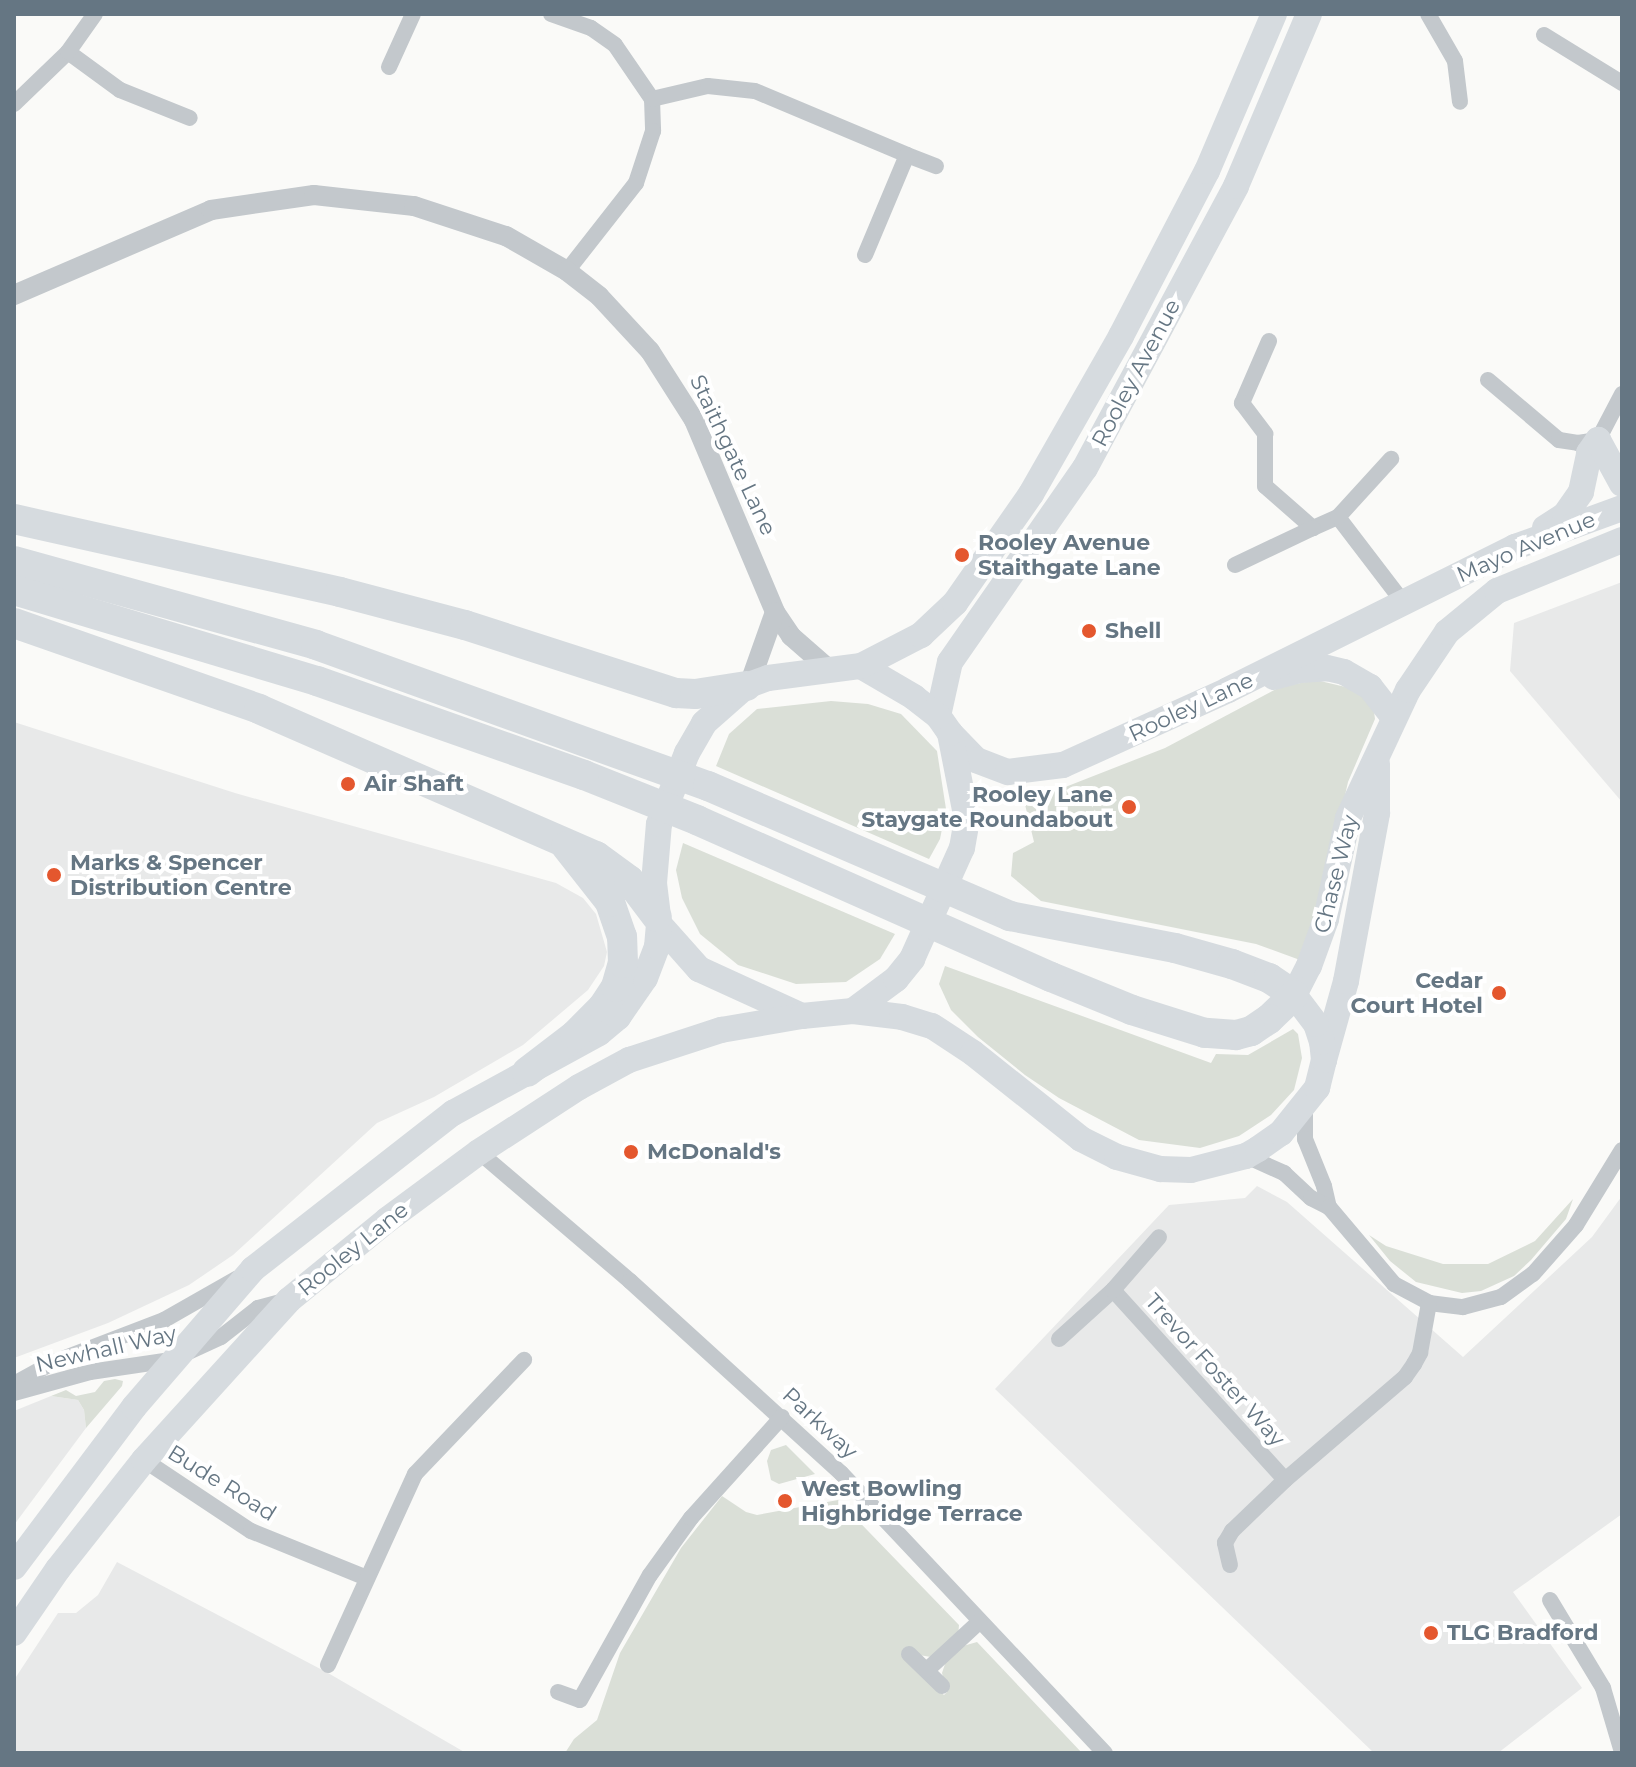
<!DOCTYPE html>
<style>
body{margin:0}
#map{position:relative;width:1636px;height:1767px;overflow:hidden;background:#fafaf8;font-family:Montserrat,sans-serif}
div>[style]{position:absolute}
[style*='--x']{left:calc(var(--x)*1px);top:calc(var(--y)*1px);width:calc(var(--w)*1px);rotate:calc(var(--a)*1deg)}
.built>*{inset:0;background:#e8e9e9}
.green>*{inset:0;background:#dadfd7}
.minor>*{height:16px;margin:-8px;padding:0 8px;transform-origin:8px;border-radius:8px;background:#c3c8cc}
.tertiary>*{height:20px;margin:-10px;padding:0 10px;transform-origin:10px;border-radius:10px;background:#c3c8cc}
.primary>*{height:26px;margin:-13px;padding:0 13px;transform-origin:13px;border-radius:13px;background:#d6dbdf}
.trunk>*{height:26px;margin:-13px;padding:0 13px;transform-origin:13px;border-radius:13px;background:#d6dbdf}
.motorway>*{height:30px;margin:-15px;padding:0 15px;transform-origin:15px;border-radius:15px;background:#d6dbdf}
.dots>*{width:22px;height:22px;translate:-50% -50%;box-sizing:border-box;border:4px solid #fff;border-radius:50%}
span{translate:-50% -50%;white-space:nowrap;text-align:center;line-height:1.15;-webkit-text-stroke:8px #fff;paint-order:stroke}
.street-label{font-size:22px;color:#657683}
.poi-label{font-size:22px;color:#657683;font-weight:700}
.left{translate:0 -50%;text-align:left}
.right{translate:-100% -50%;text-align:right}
.frame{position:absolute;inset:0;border:16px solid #657683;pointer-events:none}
</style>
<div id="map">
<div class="built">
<i style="clip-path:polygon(1622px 582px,1622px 802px,1510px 671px,1514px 623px)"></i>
<i style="clip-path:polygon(14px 722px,235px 793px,556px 883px,583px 898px,596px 914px,607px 952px,604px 966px,588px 990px,523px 1045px,434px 1097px,377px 1123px,233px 1255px,189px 1285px,108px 1323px,14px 1358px)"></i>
<i style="clip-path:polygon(1257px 1186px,1287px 1202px,1463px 1357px,1592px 1237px,1622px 1196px,1622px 1514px,1513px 1592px,1582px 1688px,1498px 1753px,1374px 1753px,995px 1389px,1169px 1205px,1245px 1198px)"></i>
<i style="clip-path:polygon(51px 1396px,78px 1400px,84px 1410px,86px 1428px,14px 1525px,14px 1411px)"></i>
<i style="clip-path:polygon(117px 1562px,328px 1673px,466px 1753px,14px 1753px,14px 1680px,58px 1613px,76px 1613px,98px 1595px)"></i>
</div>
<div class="green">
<i style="clip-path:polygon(1316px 680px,1354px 689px,1373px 704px,1375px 719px,1348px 782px,1312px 940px,1300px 960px,1256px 944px,1041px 901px,1011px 876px,1013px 853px,1034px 842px,1022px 792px,1050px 793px,1165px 748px,1280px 687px)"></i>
<i style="clip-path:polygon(831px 701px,868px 704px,901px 714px,937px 751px,946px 809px,940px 839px,929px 859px,716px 766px,729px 734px,757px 709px)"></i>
<i style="clip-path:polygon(683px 843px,895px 934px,880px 959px,846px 982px,796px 984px,738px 965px,700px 934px,682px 898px,676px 870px)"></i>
<i style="clip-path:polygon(945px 966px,1211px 1063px,1216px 1054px,1248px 1055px,1293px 1029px,1298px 1034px,1302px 1058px,1294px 1090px,1271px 1115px,1239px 1136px,1200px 1148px,1139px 1140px,1059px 1098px,1025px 1075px,978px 1037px,951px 1010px,939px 984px)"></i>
<i style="clip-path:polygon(1573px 1199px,1566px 1219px,1531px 1260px,1514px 1276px,1481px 1291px,1462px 1293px,1416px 1282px,1390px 1261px,1369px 1235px,1386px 1246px,1443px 1264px,1488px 1264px,1535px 1241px)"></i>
<i style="clip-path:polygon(115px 1379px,123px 1381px,122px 1386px,86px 1428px,84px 1410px,78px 1400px,51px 1396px,66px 1390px,76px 1396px,95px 1392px,104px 1381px)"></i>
<i style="clip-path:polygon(786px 1445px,815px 1474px,779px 1484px,771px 1480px,767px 1461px,771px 1450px)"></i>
<i style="clip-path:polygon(722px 1496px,746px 1512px,757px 1515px,838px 1500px,959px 1625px,958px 1637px,931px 1657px,919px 1655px,922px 1674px,944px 1695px,947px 1692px,942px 1673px,947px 1658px,963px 1646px,977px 1642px,1082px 1753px,565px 1753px,574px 1739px,597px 1720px,620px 1653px,681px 1548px)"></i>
</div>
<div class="minor">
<i style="--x:551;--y:14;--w:42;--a:19.3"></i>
<i style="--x:591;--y:28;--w:29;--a:35"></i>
<i style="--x:615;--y:45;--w:65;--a:55.6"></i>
<i style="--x:652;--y:99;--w:32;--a:88"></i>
<i style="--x:653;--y:131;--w:55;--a:108.1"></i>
<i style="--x:636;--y:183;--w:112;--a:128.1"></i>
<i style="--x:1428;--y:14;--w:54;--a:60.1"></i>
<i style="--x:1455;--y:61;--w:41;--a:83"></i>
<i style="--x:1544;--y:35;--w:92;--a:31.6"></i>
<i style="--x:68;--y:52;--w:64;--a:36.2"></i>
<i style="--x:120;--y:90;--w:75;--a:21.8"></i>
<i style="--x:389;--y:67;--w:58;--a:-65.6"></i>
<i style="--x:652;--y:99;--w:57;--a:-13.1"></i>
<i style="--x:708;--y:86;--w:47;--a:6.1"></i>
<i style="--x:755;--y:91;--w:165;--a:22.8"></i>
<i style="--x:14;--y:104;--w:75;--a:-43.9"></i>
<i style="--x:68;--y:52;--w:47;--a:-54.6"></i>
<i style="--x:865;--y:255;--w:108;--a:-67.2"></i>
<i style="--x:907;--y:155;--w:31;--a:21"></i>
<i style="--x:1269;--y:341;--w:68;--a:113.5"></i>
<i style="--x:1242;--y:403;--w:39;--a:53"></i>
<i style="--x:1265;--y:434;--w:52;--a:90"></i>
<i style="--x:1265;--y:486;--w:64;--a:41.2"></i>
<i style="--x:1313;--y:528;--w:27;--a:-24"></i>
<i style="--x:1338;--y:517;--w:107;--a:52.6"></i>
<i style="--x:1488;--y:380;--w:93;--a:40.2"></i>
<i style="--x:1559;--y:440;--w:19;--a:9"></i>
<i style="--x:1578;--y:443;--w:20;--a:-9"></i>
<i style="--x:1598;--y:440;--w:52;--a:-62.4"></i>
<i style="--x:1338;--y:517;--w:79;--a:-47.6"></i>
<i style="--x:1235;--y:565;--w:86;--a:-25.4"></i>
<i style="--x:1305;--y:1106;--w:33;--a:90"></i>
<i style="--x:1305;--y:1139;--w:51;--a:68"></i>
<i style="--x:1324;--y:1186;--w:22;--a:77"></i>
<i style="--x:479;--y:1152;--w:199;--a:40.5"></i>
<i style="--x:630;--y:1281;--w:285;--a:42.3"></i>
<i style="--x:841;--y:1473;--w:385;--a:46.7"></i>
<i style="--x:1246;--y:1156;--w:42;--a:24.1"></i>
<i style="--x:1284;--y:1173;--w:37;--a:43"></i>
<i style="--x:1311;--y:1198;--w:20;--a:27"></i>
<i style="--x:1329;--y:1207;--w:101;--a:49.8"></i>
<i style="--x:1394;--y:1284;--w:40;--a:28"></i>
<i style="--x:1429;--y:1303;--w:34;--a:7"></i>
<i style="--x:1463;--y:1307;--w:39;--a:-15"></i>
<i style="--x:1501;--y:1297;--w:39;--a:-36"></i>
<i style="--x:1533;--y:1274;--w:65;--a:-48.7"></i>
<i style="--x:1576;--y:1225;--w:88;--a:-58.5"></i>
<i style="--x:1113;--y:1290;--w:256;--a:47.8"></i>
<i style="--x:1059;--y:1339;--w:73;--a:-42.2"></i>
<i style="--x:1113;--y:1290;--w:70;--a:-49"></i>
<i style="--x:14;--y:1384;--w:43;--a:-28.9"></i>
<i style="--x:52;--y:1363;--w:120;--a:-21"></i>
<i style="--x:164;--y:1320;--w:83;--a:-29.7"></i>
<i style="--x:14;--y:1393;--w:79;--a:-15.4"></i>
<i style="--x:90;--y:1372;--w:82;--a:-8.4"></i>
<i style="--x:171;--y:1360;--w:55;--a:-24.7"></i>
<i style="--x:221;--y:1337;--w:47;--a:-38.1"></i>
<i style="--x:258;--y:1308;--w:30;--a:-15"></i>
<i style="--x:144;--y:1460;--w:128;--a:33.6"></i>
<i style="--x:251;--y:1531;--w:125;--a:22.1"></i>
<i style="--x:1230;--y:1565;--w:23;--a:-103"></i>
<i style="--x:1225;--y:1543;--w:14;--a:-60"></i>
<i style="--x:1232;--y:1531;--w:74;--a:-43.9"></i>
<i style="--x:1285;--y:1480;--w:158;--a:-40.6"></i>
<i style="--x:1405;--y:1377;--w:16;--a:-55"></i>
<i style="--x:1414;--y:1364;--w:13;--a:-61"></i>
<i style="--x:1420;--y:1353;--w:51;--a:-79.8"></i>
<i style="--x:1550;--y:1600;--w:103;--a:58.9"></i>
<i style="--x:1603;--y:1688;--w:67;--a:73.5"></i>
<i style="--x:909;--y:1654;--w:46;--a:44.1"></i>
<i style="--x:328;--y:1665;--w:210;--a:-65.5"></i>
<i style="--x:415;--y:1474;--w:158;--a:-46.3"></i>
<i style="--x:927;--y:1670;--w:71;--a:-42.7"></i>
<i style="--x:558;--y:1692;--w:23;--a:20"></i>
<i style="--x:580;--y:1700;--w:143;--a:-60.8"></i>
<i style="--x:650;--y:1575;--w:70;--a:-54.3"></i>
<i style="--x:691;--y:1518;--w:136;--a:-48"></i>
</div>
<div class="tertiary">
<i style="--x:14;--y:295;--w:215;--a:-23.3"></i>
<i style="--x:211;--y:210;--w:104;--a:-8.3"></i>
<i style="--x:314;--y:195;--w:101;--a:6.3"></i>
<i style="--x:414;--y:206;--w:97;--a:18.1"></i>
<i style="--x:506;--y:236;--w:70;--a:29.8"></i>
<i style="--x:567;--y:271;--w:41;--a:38"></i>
<i style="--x:599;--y:296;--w:75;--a:47.2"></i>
<i style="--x:650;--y:351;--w:82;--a:57.5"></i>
<i style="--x:694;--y:420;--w:208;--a:67.1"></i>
<i style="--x:775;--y:612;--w:29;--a:56"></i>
<i style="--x:791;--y:636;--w:52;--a:41.1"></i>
<i style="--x:749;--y:685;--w:77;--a:-70.4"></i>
</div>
<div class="primary">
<i style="--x:1545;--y:528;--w:24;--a:-33"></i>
<i style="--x:1565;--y:515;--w:28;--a:-55"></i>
<i style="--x:1581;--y:492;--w:40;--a:-78"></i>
<i style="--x:1589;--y:453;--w:16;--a:-55"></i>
<i style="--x:1598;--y:440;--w:50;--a:61.4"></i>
<i style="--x:1274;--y:677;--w:28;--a:-15"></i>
<i style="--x:1301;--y:670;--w:26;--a:-4"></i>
<i style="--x:1327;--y:668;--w:17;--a:13"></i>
<i style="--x:1344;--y:672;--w:30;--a:30"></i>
<i style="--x:1370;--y:687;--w:39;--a:52"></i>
<i style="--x:950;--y:733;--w:37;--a:46"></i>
<i style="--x:976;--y:760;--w:34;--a:21"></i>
<i style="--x:1008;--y:772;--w:55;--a:-7.3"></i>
<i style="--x:1063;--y:765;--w:181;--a:-24.4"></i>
<i style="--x:1228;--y:690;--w:321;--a:-26.5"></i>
<i style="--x:1515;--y:547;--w:114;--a:-20"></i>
<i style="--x:1294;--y:995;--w:33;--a:-63"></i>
<i style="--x:1309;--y:966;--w:50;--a:-70.1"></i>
<i style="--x:1326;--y:919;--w:103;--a:-77.7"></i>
<i style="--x:1348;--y:818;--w:141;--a:-64.9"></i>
<i style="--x:1408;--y:690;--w:70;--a:-56.1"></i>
<i style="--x:1447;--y:632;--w:65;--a:-39.4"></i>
<i style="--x:1497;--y:591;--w:135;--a:-22.2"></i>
<i style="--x:1324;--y:1060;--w:82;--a:-74.4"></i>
<i style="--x:1346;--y:981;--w:171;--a:-79.5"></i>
<i style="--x:1377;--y:813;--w:49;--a:-90"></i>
</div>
<div class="trunk">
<i style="--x:938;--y:716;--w:55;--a:-77.5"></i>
<i style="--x:950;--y:662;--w:236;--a:-55.2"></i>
<i style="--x:1085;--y:468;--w:320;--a:-61.8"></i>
<i style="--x:1236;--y:186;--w:187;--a:-67"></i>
<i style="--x:853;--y:1011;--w:54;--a:-36.7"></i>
<i style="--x:896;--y:979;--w:26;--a:-51"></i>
<i style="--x:912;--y:959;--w:122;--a:-65.8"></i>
<i style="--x:962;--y:848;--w:28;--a:-80"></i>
<i style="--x:967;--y:820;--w:89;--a:-101.1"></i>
<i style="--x:950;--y:733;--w:21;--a:-125"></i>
<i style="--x:938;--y:716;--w:31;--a:-142"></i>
<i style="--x:914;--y:697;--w:61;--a:-149.7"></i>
<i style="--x:802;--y:1016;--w:113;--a:-155.5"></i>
<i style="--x:699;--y:969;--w:60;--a:-131.6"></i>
<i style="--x:659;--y:924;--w:41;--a:-97"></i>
<i style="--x:654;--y:883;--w:59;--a:-85.2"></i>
<i style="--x:659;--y:824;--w:76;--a:-68.5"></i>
<i style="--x:687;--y:753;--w:34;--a:-60"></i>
<i style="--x:704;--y:723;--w:56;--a:-41.4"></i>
<i style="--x:746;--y:686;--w:23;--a:-20"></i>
<i style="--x:768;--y:678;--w:94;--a:-7.4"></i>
<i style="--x:861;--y:666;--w:68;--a:-27.3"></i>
<i style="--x:921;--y:635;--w:47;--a:-43.3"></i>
<i style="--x:955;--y:603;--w:133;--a:-55.1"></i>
<i style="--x:1031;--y:494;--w:182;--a:-60.3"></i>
<i style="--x:1121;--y:336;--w:186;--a:-62.5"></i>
<i style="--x:1207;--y:171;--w:171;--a:-66.9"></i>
<i style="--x:14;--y:1567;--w:200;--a:-53.1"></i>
<i style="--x:134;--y:1407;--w:182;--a:-49.2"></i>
<i style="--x:253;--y:1269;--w:254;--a:-38"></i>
<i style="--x:453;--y:1113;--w:166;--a:-28.7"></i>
<i style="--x:599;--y:1033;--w:25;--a:-40"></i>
<i style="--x:618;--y:1017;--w:47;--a:-55.3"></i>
<i style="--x:645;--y:978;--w:33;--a:-69"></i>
<i style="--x:657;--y:947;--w:23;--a:-85"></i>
<i style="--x:14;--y:1633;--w:78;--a:-55.5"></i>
<i style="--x:58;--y:1569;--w:139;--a:-51.7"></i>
<i style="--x:144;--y:1460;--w:216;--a:-47.8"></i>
<i style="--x:289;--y:1300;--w:127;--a:-39.2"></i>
<i style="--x:387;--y:1220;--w:114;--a:-36.5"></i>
<i style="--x:479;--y:1152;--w:119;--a:-33"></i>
<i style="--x:579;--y:1087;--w:57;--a:-28.4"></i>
<i style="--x:629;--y:1060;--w:97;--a:-18.1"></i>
<i style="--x:721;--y:1030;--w:82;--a:-9.8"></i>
<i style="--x:802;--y:1016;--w:51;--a:-5.6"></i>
<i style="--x:853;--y:1011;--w:49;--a:7"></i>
<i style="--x:902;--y:1017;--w:31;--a:17"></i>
<i style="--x:932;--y:1026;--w:49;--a:33.4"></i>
<i style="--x:973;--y:1053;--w:138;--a:38.5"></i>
<i style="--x:1081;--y:1139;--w:40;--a:26.6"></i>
<i style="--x:1117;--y:1157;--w:45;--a:15.6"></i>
<i style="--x:1160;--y:1169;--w:31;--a:2"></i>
<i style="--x:1191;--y:1170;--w:57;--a:-14.3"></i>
<i style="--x:1246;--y:1156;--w:14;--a:-30"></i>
<i style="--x:1258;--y:1149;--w:28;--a:-35"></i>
<i style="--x:1281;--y:1133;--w:58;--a:-51.3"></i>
<i style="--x:1317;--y:1088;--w:29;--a:-76"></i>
<i style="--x:1324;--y:1060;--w:18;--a:-96"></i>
<i style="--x:1322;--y:1042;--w:19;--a:-108"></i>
<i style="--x:1316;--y:1024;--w:36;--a:-127"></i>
</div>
<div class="motorway">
<i style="--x:14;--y:519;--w:334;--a:12.6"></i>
<i style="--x:340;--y:592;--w:129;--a:14.8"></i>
<i style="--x:465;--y:625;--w:222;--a:17.9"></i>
<i style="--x:676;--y:693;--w:19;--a:3"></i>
<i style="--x:695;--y:694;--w:52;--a:-8.9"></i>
<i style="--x:14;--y:561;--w:313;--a:15.5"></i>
<i style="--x:316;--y:645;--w:417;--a:19.8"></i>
<i style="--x:708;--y:786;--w:329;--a:23.3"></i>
<i style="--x:1010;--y:916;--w:168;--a:11"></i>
<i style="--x:1175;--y:948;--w:59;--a:15.7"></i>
<i style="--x:1232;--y:964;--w:40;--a:21"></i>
<i style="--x:1269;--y:978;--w:30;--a:34"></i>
<i style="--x:1294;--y:995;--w:35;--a:136"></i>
<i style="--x:1269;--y:1019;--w:22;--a:146"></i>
<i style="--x:1251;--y:1031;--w:16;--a:165"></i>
<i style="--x:1236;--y:1035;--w:31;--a:-176"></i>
<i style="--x:1205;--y:1033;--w:77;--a:-162.5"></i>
<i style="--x:1132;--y:1010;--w:87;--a:-157.8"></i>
<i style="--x:1051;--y:977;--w:387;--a:-156.1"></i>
<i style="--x:697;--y:820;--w:122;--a:-158.3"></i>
<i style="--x:584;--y:775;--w:283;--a:-160.6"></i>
<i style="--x:317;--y:681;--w:316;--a:-163.3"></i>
<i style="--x:14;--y:623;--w:260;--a:19.3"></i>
<i style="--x:259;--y:709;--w:368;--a:23.6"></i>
<i style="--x:596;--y:856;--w:41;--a:36"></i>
<i style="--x:629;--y:880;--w:46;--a:52.9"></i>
<i style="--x:527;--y:1072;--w:61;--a:-37.6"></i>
<i style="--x:575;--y:1035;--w:40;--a:-45"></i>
<i style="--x:603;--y:1007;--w:24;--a:-57"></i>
<i style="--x:616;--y:987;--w:25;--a:-74"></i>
<i style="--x:623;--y:963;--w:26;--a:-92"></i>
<i style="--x:622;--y:937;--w:37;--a:-109"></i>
<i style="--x:610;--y:902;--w:71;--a:-128.2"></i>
</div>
<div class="dots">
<i style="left:962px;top:555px;background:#e4572e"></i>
<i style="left:1089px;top:631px;background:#e4572e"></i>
<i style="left:348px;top:784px;background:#e4572e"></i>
<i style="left:1129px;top:807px;background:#e4572e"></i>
<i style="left:54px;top:875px;background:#e4572e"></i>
<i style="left:1499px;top:993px;background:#e4572e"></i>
<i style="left:631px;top:1152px;background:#e4572e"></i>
<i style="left:785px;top:1501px;background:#e4572e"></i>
<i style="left:1431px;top:1633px;background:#e4572e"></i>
</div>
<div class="street-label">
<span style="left:1136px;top:373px;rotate:-62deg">Rooley Avenue</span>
<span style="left:733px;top:455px;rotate:65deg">Staithgate Lane</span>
<span style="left:1526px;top:547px;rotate:-23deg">Mayo Avenue</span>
<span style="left:1191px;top:707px;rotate:-25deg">Rooley Lane</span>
<span style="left:1336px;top:874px;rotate:-76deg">Chase Way</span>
<span style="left:353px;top:1249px;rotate:-39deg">Rooley Lane</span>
<span style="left:106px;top:1349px;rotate:-13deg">Newhall Way</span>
<span style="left:1215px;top:1370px;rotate:48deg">Trevor Foster Way</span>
<span style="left:820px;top:1423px;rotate:43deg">Parkway</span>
<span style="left:222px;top:1483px;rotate:32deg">Bude Road</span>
</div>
<div class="poi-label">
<span class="left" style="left:978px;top:555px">Rooley Avenue<br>Staithgate Lane</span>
<span class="left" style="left:1105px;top:631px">Shell</span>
<span class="left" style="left:364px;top:784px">Air Shaft</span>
<span class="right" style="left:1113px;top:807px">Rooley Lane<br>Staygate Roundabout</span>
<span class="left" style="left:70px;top:875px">Marks &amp; Spencer<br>Distribution Centre</span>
<span class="right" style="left:1483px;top:993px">Cedar<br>Court Hotel</span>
<span class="left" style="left:647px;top:1152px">McDonald's</span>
<span class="left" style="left:801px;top:1501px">West Bowling<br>Highbridge Terrace</span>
<span class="left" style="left:1447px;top:1633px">TLG Bradford</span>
</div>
<div class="frame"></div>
</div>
